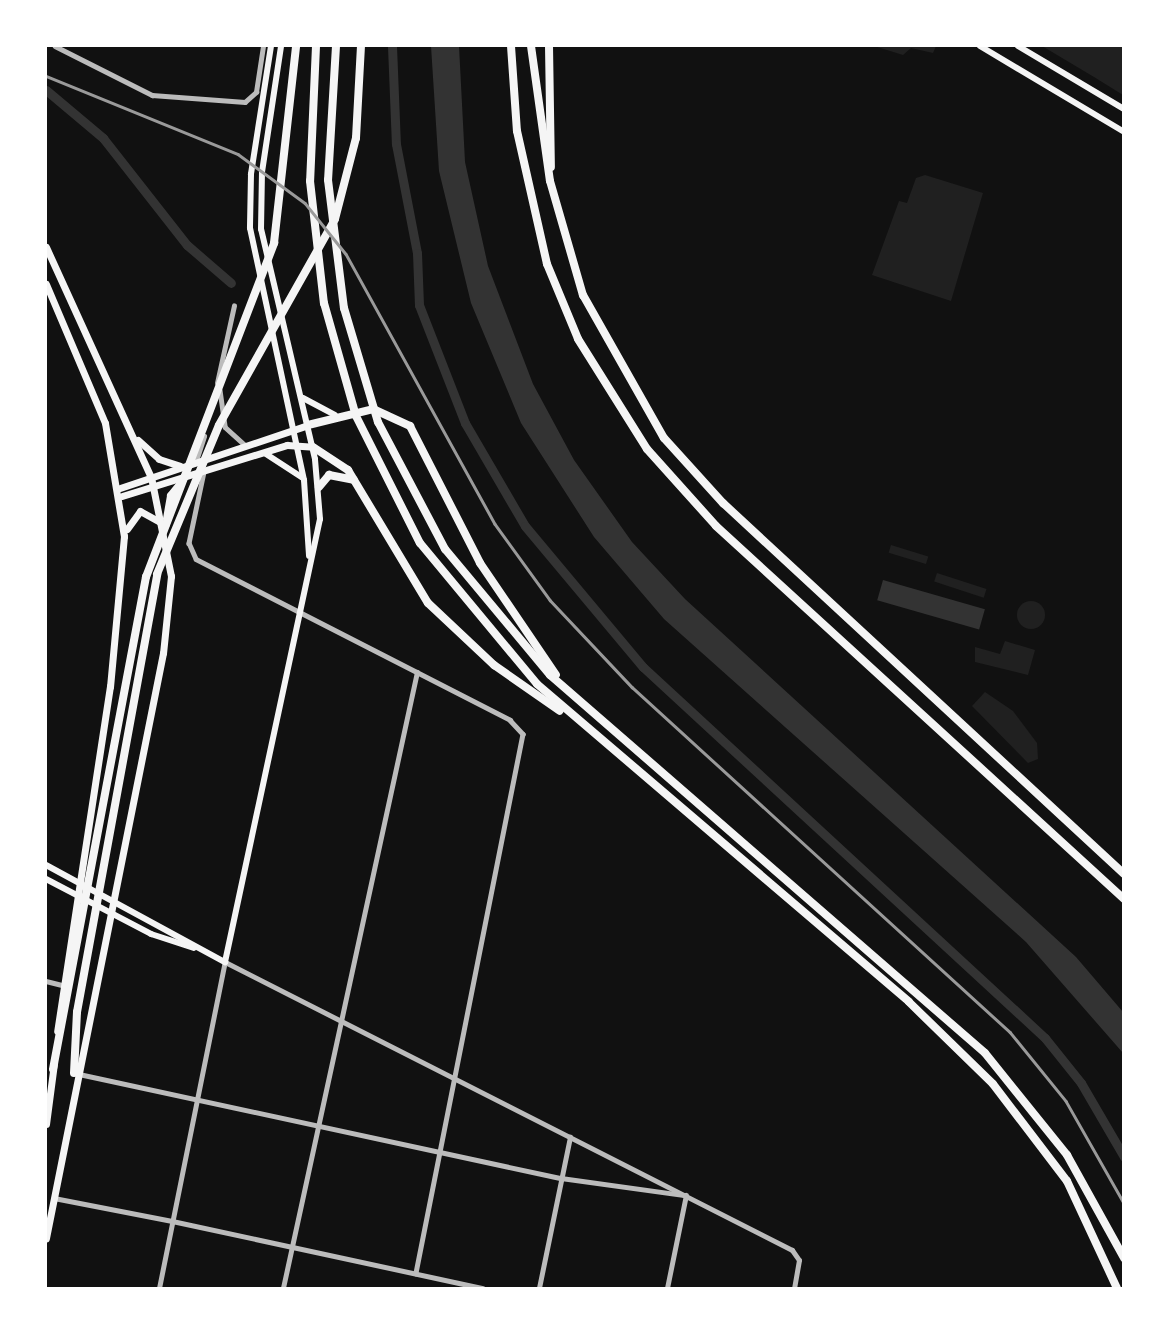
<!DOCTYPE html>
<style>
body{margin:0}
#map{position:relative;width:1169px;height:1334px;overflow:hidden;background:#111;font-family:"Noto Sans",sans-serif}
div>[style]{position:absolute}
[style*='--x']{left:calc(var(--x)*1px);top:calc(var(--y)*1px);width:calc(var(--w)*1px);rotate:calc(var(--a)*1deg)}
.green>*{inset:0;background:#202020;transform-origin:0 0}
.round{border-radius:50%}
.water>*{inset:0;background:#333;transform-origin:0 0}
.canal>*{height:9px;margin:-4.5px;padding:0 4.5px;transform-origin:4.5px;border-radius:4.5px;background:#333}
.minor>*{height:4.5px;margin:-2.25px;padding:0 2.25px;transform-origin:2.25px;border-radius:2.25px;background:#bcbcbc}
.tertiary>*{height:5px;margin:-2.5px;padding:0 2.5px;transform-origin:2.5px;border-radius:2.5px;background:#bcbcbc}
.secondary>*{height:6px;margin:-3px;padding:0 3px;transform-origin:3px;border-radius:3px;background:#f5f5f5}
.primary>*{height:7px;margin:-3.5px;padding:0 3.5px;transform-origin:3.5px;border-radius:3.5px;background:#f5f5f5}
.trunk>*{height:8px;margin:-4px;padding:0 4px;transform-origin:4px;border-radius:4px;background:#f5f5f5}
.motorway>*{height:8px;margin:-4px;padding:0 4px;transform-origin:4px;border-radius:4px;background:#f5f5f5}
.rail>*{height:2.5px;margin:-1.25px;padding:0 1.25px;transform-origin:1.25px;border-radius:1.25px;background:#9a9a9a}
span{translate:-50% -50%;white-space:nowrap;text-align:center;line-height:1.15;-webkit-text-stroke:7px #fff;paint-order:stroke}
.frame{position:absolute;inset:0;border:47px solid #fff;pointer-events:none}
</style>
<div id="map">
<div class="green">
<i style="clip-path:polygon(874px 46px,936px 46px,933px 53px,911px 48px,903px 55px)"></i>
<i style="clip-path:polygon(1042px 46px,1123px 46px,1123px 95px,1094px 77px)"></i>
<i style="clip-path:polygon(925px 175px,983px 193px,951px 301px,872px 275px,899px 201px,907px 203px,916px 178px)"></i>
<i style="left:891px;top:545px;width:39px;height:8px;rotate:17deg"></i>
<i style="left:937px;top:573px;width:52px;height:9px;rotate:18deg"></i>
<i class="round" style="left:1017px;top:601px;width:28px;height:28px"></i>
<i style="clip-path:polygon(1005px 641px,1035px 650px,1028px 675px,975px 662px,975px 647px,1000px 654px)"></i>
<i style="clip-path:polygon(985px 692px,1013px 711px,1037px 743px,1038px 759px,1028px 763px,972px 706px)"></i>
</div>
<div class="water">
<i style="clip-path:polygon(431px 46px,459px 46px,465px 162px,488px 266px,533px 384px,574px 460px,632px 542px,685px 599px,1076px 957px,1123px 1012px,1123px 1053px,1026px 942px,664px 619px,594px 537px,521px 423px,471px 303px,439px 171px)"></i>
<i style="left:883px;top:580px;width:106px;height:21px;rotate:16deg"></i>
</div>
<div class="canal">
<i style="--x:392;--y:46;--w:98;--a:87.7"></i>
<i style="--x:396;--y:144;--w:111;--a:79.1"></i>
<i style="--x:417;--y:253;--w:52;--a:87.8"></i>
<i style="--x:419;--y:305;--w:127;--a:68.7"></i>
<i style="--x:465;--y:423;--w:119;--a:59.8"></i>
<i style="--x:525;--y:526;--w:184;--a:50.1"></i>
<i style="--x:643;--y:667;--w:547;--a:42.7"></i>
<i style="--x:1045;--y:1038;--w:58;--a:51.3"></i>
<i style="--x:1081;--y:1083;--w:86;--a:59.8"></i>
<i style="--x:46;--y:90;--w:75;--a:40.1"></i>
<i style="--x:103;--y:138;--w:136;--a:51.9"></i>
<i style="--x:187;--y:245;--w:58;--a:40.8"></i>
</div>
<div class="minor">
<i style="--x:55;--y:46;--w:109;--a:26.8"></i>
<i style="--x:152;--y:95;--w:93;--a:4.3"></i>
<i style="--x:245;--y:102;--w:15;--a:-42"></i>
<i style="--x:256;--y:92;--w:47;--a:-81.3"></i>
<i style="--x:217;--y:383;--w:79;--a:-77.6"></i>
<i style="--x:220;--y:390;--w:37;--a:82"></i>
<i style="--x:225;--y:427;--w:27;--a:42"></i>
<i style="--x:196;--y:461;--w:26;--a:-72"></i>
<i style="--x:204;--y:472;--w:73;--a:101.9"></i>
<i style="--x:189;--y:543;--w:17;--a:66"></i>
<i style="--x:196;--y:559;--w:353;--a:27.1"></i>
<i style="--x:510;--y:720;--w:19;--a:47"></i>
<i style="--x:523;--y:734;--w:550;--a:101.23"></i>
<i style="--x:46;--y:981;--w:16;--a:14"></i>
<i style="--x:79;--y:1074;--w:493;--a:12.2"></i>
<i style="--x:561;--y:1178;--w:124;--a:7.9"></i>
<i style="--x:54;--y:1198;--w:120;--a:11"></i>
<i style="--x:283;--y:1288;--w:630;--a:-77.73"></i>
<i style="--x:539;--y:1288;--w:154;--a:-78.4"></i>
</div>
<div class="tertiary">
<i style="--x:172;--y:1221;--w:318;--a:12.2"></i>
<i style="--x:159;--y:1288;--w:333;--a:-78.6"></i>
<i style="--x:225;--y:962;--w:636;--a:26.93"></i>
<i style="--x:792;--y:1250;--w:12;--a:55"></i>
<i style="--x:799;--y:1260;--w:28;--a:100"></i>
<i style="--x:667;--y:1288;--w:95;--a:-78.5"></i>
</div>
<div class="secondary">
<i style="--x:271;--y:46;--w:130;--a:98.9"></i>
<i style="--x:251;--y:174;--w:54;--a:91.1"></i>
<i style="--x:250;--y:228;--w:258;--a:77.9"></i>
<i style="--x:304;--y:480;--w:76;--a:86.2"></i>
<i style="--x:980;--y:46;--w:168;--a:30.8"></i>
<i style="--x:1018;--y:46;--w:123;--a:30.7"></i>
<i style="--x:303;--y:398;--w:36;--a:28"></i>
<i style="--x:266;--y:454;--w:44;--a:33"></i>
<i style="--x:46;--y:865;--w:204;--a:28.5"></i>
<i style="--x:225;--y:962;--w:453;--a:-77.9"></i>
<i style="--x:320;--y:519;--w:60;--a:-94.8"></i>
<i style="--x:315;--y:459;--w:236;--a:-103.2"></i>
<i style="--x:261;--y:229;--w:57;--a:-89"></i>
<i style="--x:262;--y:172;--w:127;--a:-81.4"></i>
<i style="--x:46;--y:879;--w:119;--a:27.6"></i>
<i style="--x:151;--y:934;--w:45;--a:18"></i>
</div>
<div class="primary">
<i style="--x:46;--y:247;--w:253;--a:65.5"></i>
<i style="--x:151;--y:477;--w:101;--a:78.6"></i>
<i style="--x:171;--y:576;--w:77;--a:95.9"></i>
<i style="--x:163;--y:653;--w:597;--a:101.31"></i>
<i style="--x:46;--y:284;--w:151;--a:67"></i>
<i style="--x:105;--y:423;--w:115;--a:80.5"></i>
<i style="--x:124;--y:536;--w:151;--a:95.3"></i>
<i style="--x:110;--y:686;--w:349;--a:98.7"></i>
<i style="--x:138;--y:440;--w:28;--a:42"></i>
<i style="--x:159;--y:459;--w:22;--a:18"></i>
<i style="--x:120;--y:488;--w:198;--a:-18.5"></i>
<i style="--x:122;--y:496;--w:173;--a:-17.2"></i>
<i style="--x:287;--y:445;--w:26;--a:4"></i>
<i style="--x:166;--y:518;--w:23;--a:-80"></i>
<i style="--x:170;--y:495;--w:21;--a:-51"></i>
<i style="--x:127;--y:529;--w:22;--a:-54"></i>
<i style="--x:140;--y:511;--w:29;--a:29"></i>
<i style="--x:46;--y:1124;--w:62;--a:-82.5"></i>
</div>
<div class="trunk">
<i style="--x:511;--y:46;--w:85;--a:86"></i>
<i style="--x:517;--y:131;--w:136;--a:77.3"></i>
<i style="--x:547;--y:264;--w:81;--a:67.5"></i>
<i style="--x:578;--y:339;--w:130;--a:57.9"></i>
<i style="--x:647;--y:449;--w:103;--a:48.1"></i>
<i style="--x:716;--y:526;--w:553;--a:42.43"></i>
<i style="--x:531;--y:46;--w:136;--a:82"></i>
<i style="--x:550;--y:181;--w:119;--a:73.9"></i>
<i style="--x:583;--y:295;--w:164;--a:60.5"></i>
<i style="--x:664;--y:438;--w:88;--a:47.8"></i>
<i style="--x:723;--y:503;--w:546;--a:42.77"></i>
<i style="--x:549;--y:46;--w:121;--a:89.1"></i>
</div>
<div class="motorway">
<i style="--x:316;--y:46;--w:135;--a:92.5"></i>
<i style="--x:310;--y:181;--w:123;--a:83.5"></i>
<i style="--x:324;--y:303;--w:117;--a:74.2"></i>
<i style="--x:356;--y:416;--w:142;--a:63.3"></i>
<i style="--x:420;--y:543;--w:183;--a:50.3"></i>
<i style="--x:537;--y:684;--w:489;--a:40.5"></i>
<i style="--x:909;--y:1002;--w:117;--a:44.3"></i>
<i style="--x:993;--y:1084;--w:122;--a:52.7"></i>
<i style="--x:1067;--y:1181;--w:118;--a:65"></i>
<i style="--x:336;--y:46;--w:134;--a:93.4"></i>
<i style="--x:328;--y:180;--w:129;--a:82.9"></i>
<i style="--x:344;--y:308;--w:119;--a:73.4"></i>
<i style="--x:378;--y:422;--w:144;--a:62.2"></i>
<i style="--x:445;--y:549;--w:164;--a:50.2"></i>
<i style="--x:550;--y:675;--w:576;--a:40.99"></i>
<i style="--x:985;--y:1053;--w:131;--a:51.2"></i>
<i style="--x:1067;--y:1155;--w:118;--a:61"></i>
<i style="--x:308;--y:425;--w:67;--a:-13.8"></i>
<i style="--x:373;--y:409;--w:41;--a:24.7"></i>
<i style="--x:410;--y:426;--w:154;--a:62.9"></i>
<i style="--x:480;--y:563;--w:135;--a:55.8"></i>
<i style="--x:313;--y:447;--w:42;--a:33.3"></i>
<i style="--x:348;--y:470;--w:155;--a:59"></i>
<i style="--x:428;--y:603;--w:91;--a:43.2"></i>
<i style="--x:494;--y:665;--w:80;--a:34.9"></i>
<i style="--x:319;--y:487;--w:16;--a:-50"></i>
<i style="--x:329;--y:475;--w:25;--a:11"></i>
<i style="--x:53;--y:1069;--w:501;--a:-79.3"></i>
<i style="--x:146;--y:577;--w:358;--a:-69"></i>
<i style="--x:274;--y:243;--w:198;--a:-83.6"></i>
<i style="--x:74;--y:1073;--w:61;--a:-87.2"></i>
<i style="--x:77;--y:1012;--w:445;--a:-79.6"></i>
<i style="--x:157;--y:574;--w:161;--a:-67.4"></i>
<i style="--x:219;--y:425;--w:236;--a:-60.6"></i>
<i style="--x:335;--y:219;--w:84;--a:-75.5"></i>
<i style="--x:356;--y:138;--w:92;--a:-86.9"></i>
</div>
<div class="rail">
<i style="--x:46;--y:76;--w:207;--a:22.1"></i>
<i style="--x:238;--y:154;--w:83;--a:36.2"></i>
<i style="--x:305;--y:203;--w:65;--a:51.2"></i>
<i style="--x:346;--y:254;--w:308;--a:61.1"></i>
<i style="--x:495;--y:524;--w:94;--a:54.1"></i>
<i style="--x:550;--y:600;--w:120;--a:46.7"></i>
<i style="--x:632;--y:687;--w:512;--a:42.39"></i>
<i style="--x:1010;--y:1032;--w:89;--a:50.9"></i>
<i style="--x:1066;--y:1101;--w:117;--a:60.4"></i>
</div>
<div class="frame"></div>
</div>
